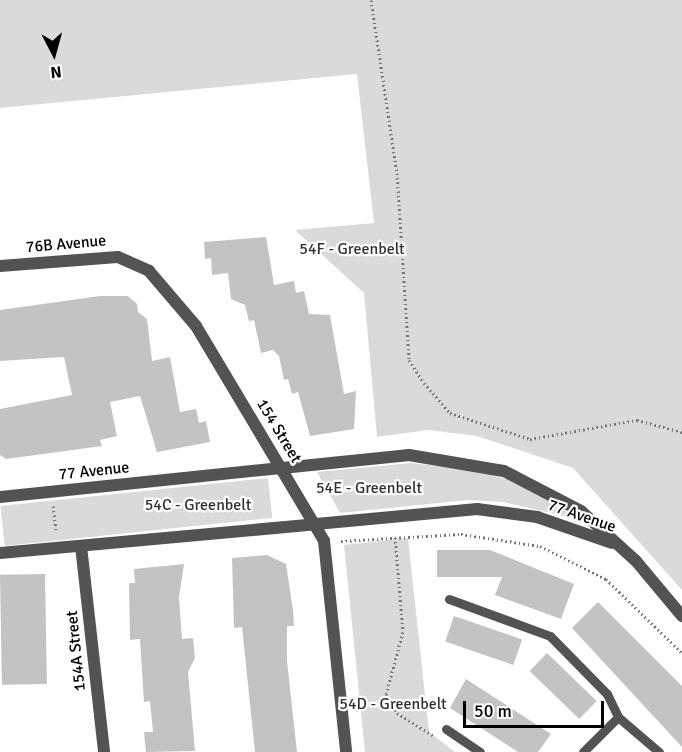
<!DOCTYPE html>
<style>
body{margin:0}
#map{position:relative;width:682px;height:752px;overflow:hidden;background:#fff;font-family:Signika,sans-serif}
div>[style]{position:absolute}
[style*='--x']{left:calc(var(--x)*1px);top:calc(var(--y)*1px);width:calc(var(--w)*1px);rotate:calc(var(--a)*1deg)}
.green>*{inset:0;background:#dadada;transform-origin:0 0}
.building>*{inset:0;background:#c3c3c3;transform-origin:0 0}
.path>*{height:3px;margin-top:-1.5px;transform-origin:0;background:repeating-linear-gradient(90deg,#757575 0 1.5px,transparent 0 4.5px)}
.service>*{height:9px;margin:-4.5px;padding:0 4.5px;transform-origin:4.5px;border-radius:4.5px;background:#535353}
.minor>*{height:12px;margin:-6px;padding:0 6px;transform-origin:6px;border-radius:6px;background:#535353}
.tertiary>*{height:12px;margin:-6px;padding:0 6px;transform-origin:6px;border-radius:6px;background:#535353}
span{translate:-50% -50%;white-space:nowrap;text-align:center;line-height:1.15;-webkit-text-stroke:4.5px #fff;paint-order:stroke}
.street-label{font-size:16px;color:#000}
.park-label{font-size:16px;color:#313131}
.north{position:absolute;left:24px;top:24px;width:60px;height:60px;-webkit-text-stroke:4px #fff;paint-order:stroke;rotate:174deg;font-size:16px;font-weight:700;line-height:24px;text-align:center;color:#000}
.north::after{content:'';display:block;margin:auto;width:21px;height:27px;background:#000;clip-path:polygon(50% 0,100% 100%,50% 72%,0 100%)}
.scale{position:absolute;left:463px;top:701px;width:141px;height:27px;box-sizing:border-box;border:3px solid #000;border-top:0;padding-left:8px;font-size:18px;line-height:21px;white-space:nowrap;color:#000;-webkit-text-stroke:4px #fff;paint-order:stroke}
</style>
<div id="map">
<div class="green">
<i style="clip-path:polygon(0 0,682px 0,682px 590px,573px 468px,477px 436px,428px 430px,377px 437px,364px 293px,295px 230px,374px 223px,357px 74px,0 108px)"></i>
<i style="clip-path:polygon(411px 463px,476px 470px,526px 485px,578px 519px,503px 502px,468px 500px,340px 513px,317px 472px)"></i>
<i style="left:268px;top:478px;width:40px;height:269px;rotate:84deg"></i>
<i style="clip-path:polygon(408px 538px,429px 732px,455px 752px,365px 752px,344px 545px)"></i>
</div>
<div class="building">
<i style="clip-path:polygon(266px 237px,274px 285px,294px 281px,296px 293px,304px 291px,309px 314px,330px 315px,344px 394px,356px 391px,354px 429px,310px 436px,298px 392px,292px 394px,288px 379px,284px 380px,279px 356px,273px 350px,261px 353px,254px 320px,249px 321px,245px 305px,231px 299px,228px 273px,212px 275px,211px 258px,205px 259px,204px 242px)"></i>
<i style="clip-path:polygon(100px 296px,128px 296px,137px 304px,138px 312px,147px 319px,152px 361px,170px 357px,180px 412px,196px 409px,199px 423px,206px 421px,210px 442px,157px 452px,140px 396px,110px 402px,117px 436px,100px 440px,102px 446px,6px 459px,0 455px,0 409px,72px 395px,64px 357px,0 361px,0 310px)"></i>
<i style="clip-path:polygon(437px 550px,490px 550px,574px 584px,561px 619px,495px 595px,502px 577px,437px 577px)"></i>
<i style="clip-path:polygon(267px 555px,286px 564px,293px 610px,294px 626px,287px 626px,287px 661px,297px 752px,255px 752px,242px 627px,234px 628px,232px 558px)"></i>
<i style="clip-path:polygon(184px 564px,179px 597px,182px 639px,193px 638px,195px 658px,188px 672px,195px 751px,146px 752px,144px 732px,153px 732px,150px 701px,144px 702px,140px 639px,130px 640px,129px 583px,135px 583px,134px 569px)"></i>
<i style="left:45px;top:574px;width:110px;height:45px;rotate:89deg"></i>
<i style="clip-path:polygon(598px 602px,682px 686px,682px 747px,572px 628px)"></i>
<i style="left:454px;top:616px;width:72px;height:27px;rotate:19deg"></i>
<i style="left:547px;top:653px;width:69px;height:25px;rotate:44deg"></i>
<i style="clip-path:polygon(466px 679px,551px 734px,538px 752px,518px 752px,450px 708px)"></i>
</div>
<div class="path">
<i style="--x:371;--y:0;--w:175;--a:81.5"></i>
<i style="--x:397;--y:173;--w:187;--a:86.3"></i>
<i style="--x:409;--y:360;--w:27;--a:57"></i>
<i style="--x:424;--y:383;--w:40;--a:49"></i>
<i style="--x:450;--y:413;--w:84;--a:18"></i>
<i style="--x:530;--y:439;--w:109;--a:-10.1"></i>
<i style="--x:637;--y:420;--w:47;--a:14.9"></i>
<i style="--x:53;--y:506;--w:26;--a:83"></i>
<i style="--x:395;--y:537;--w:95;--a:85.2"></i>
<i style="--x:403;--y:632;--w:64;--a:105.3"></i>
<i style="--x:386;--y:694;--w:22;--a:60"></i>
<i style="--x:397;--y:713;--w:44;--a:31.9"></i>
<i style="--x:341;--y:541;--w:120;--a:-3.3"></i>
<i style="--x:461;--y:534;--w:80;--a:8.6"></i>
<i style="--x:540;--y:546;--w:74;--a:26.6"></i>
<i style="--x:606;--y:579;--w:106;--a:44.2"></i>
</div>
<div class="service">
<i style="--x:449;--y:599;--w:108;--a:20.1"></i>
<i style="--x:550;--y:636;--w:81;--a:45.5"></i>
<i style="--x:607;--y:694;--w:25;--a:64"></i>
<i style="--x:618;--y:717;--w:54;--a:40.5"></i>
<i style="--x:446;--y:729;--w:41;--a:34.1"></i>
<i style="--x:583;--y:752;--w:49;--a:-45"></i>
</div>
<div class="minor">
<i style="--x:0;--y:266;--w:118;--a:-4.4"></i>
<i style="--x:118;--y:257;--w:34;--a:24"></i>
<i style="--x:149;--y:271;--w:72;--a:49.5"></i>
<i style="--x:196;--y:326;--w:250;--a:59.2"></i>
<i style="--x:324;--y:541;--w:212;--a:84"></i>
<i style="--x:0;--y:497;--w:283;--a:-5.9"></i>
<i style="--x:81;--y:546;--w:207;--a:83.6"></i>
<i style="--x:0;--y:553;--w:317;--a:-5.2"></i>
</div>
<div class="tertiary">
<i style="--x:282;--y:468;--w:128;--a:-5.8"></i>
<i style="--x:409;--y:455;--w:96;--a:9.6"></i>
<i style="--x:504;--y:471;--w:87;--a:27.5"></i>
<i style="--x:581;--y:511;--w:74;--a:42.3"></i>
<i style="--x:636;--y:561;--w:72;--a:50.1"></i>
<i style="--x:316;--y:524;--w:162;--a:-5.3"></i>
<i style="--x:477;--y:509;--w:61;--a:7.6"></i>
<i style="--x:537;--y:517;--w:79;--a:19.1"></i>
</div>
<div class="street-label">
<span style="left:66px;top:244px;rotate:-5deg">76B Avenue</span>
<span style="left:279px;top:431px;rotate:59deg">154 Street</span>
<span style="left:94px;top:471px;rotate:-6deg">77 Avenue</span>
<span style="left:582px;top:516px;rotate:19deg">77 Avenue</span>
<span style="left:76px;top:651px;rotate:-96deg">154A Street</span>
</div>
<div class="park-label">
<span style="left:352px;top:249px">54F - Greenbelt</span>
<span style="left:369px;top:488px">54E - Greenbelt</span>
<span style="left:198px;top:505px">54C - Greenbelt</span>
<span style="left:393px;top:704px">54D - Greenbelt</span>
</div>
<div class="north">N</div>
<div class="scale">50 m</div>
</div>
